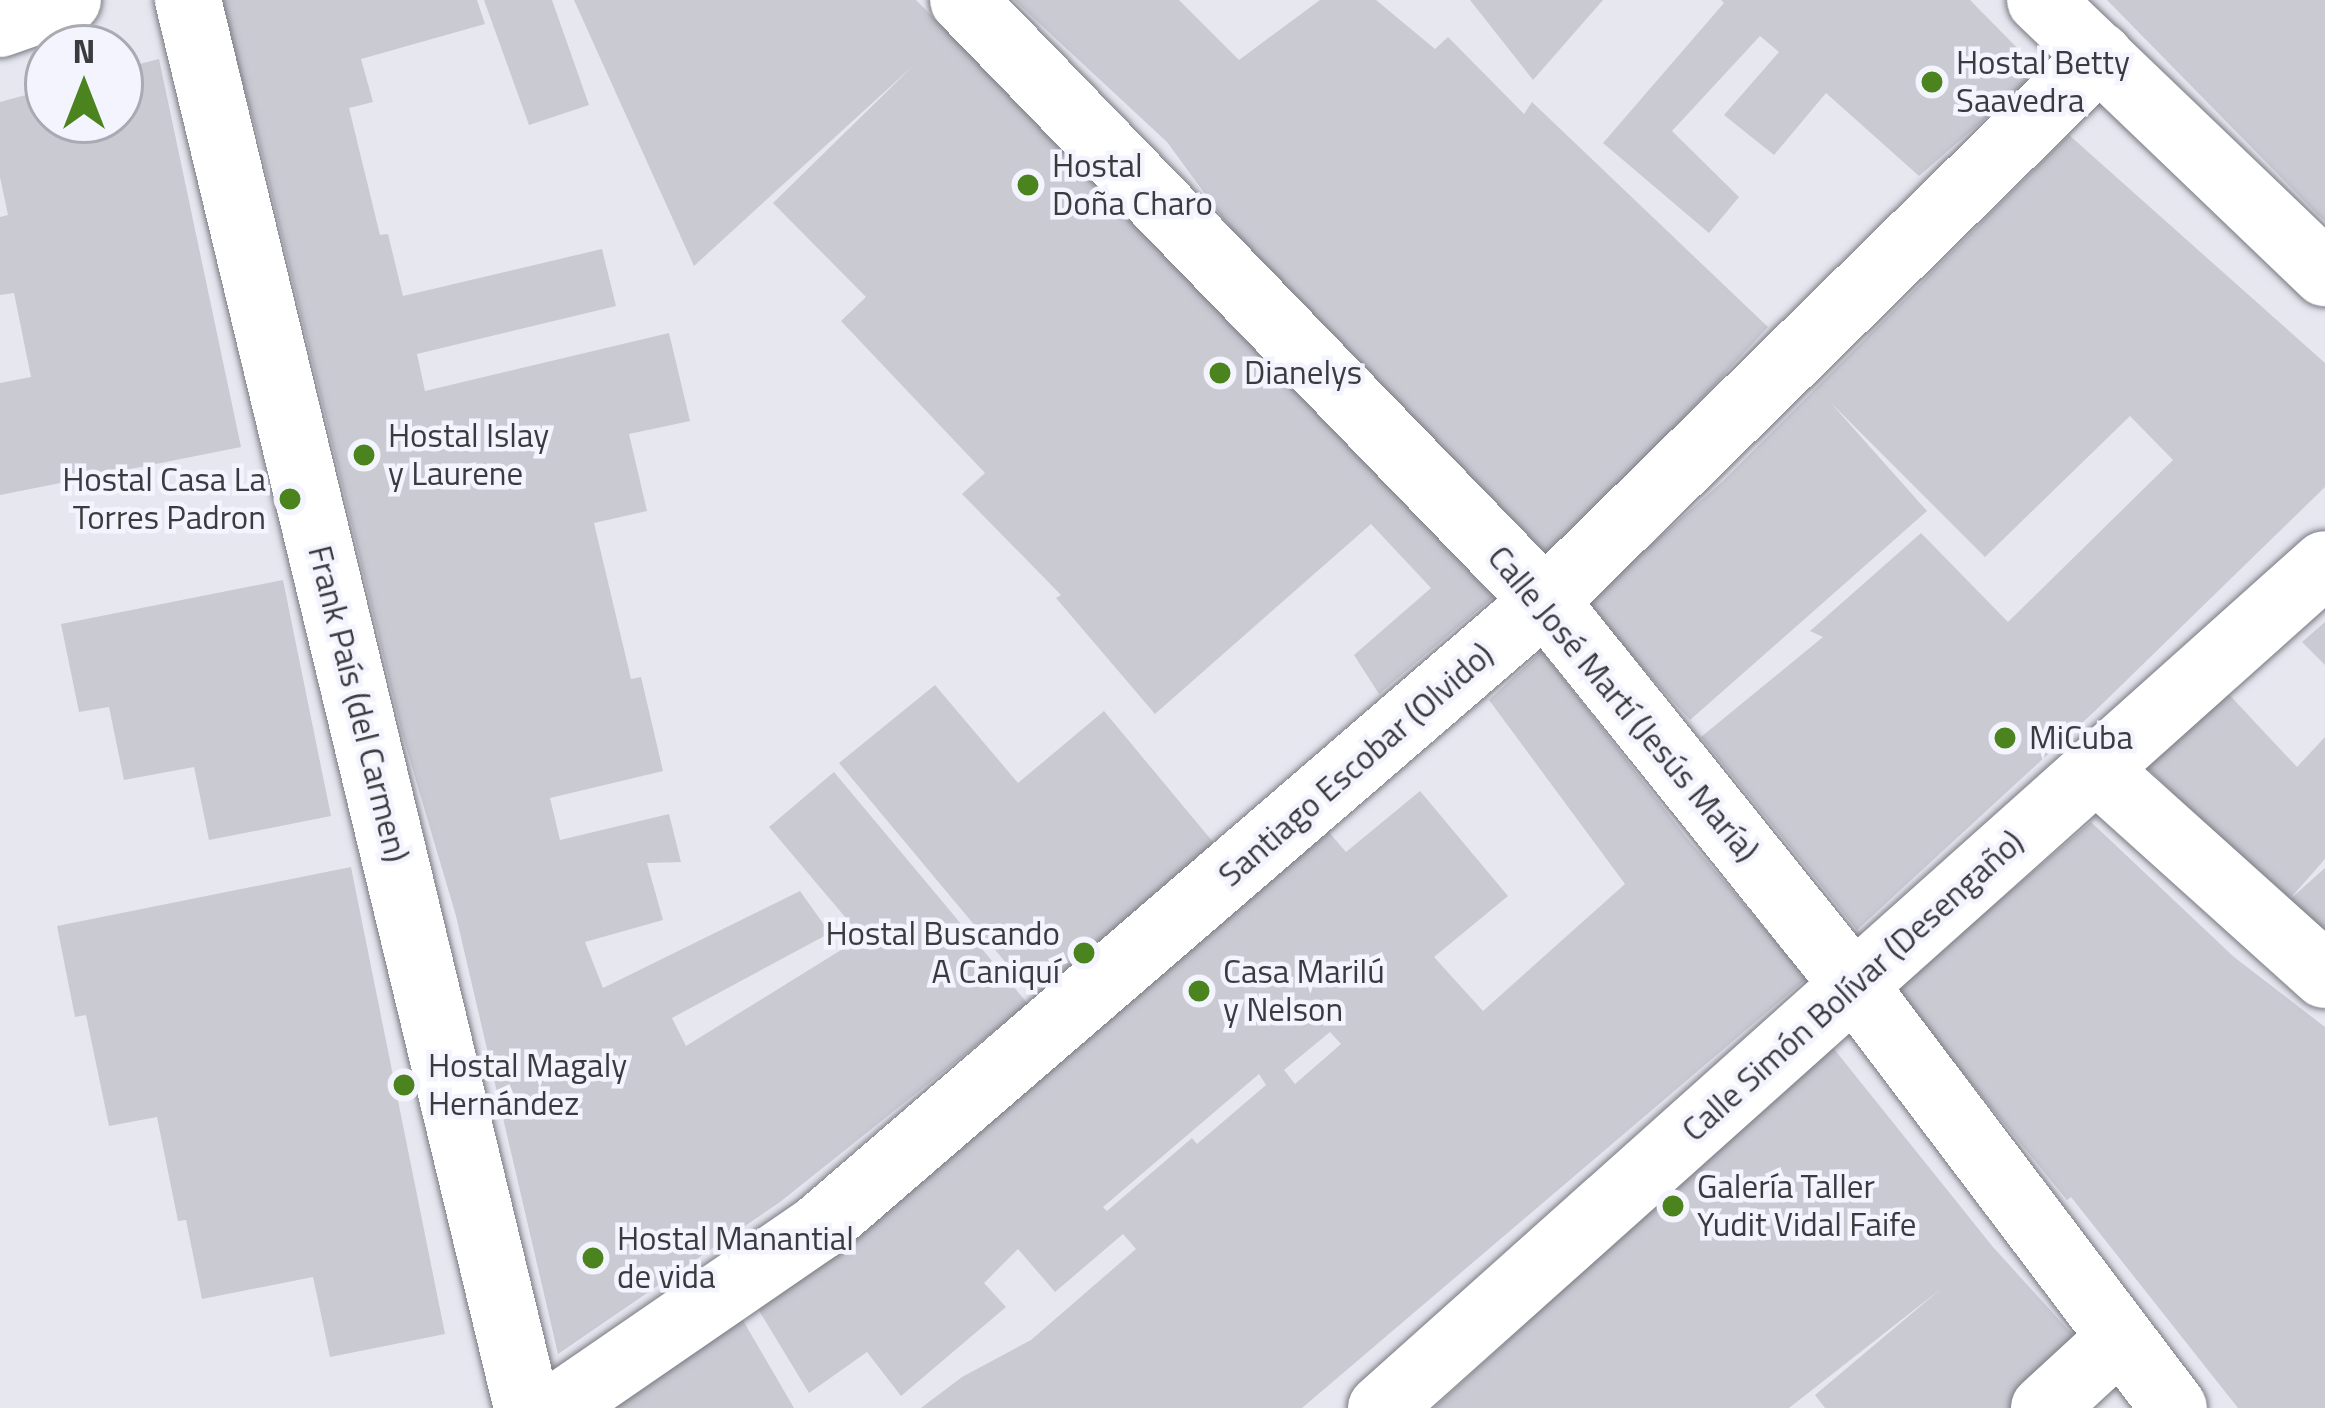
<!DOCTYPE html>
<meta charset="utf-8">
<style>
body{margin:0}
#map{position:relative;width:2325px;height:1408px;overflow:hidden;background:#e7e7f0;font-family:"Titillium Web",sans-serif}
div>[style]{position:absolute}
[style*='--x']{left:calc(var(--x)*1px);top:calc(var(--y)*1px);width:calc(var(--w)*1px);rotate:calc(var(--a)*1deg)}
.building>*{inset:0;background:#cacad3}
.roads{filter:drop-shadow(0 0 3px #797982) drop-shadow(0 0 3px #797982)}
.minor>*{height:66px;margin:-33px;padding:0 33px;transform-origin:33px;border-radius:33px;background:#fff}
.dots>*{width:33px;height:33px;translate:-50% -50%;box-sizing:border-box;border:6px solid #f4f4fe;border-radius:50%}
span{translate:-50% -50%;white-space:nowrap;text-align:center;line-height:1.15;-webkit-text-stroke:9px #f4f4fe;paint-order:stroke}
.poi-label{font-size:33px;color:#3b3b3f}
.left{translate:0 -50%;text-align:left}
.right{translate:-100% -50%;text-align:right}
.street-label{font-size:33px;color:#3b3b3f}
.north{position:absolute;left:24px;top:24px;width:120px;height:120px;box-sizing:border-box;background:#f4f4fe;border:3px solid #aaaab2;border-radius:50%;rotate:0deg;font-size:33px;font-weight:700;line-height:48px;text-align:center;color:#3b3b3f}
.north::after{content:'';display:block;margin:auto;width:42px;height:54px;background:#4b841e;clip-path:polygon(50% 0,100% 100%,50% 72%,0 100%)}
</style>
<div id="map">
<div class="building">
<i style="clip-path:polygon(219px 0,477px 0,485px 24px,361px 59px,373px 102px,349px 108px,380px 235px,388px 234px,403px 296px,602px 249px,616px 306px,417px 354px,425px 391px,669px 333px,690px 421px,629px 434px,647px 511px,594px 523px,631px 679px,641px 677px,663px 771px,550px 798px,560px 840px,669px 814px,681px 862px,647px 863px,663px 920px,585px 942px,603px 988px,800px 891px,830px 933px,672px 1018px,686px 1046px,862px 937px,769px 827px,834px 772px,1028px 1004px,780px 1202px,558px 1354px,456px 916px,402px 733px,257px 133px)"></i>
<i style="clip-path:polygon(484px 0,552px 0,589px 105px,529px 125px)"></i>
<i style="clip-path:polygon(574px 0,916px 0,1499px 592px,1379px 694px,1354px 655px,1431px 588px,1371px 524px,1155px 714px,1056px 598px,1061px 595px,962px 494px,985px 473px,841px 321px,866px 297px,773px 203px,914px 65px,694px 266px)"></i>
<i style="clip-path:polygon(1014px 0,1179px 0,1239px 60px,1320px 0,1376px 0,1435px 49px,1448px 37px,1524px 114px,1532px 102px,1768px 327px,1551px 561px,1239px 240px,1167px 142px)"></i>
<i style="clip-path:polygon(1470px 0,1603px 0,1533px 80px)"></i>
<i style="clip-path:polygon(1721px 0,1970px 0,2040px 71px,1919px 176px,1826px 93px,1774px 155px,1724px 115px,1779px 52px,1760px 36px,1672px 131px,1739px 197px,1709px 233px,1603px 143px,1724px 3px)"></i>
<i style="clip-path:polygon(2107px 0,2325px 0,2325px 221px,2317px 214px)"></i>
<i style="clip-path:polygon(159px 59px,241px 447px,0 495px,0 383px,31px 377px,14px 293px,0 295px,0 217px,8px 215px,0 177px,0 102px,48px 89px,48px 120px,120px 120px,120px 69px)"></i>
<i style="clip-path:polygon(2069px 135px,2325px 363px,2325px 487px,2096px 710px,1857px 930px,1701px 737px,1823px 637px,1810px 631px,1921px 533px,2008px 622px,2173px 460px,2130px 416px,1985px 557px,1830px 402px,1927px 511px,1690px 720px,1584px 604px,1722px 482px)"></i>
<i style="clip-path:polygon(283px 580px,331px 816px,209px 840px,194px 767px,124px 780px,109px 707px,79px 712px,61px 624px)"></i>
<i style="clip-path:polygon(2325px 622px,2325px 665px,2302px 642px)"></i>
<i style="clip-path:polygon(evenodd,1542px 651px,1686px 837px,1807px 978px,1302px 1408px,921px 1408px,962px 1377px,1031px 1340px,1136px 1249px,1123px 1234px,1055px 1292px,1018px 1249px,984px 1283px,1006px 1307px,901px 1396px,867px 1352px,809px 1393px,758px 1309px,1321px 823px,1346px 852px,1420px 791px,1508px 896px,1434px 957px,1483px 1011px,1625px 884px,1489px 700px,1542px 651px,1330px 1032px,1341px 1044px,1295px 1084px,1284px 1070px,1330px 1032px,1542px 651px,1259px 1074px,1266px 1085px,1197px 1144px,1192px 1138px,1107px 1211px,1103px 1207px,1259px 1074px)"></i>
<i style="clip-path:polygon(935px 685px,1018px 783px,1104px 711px,1218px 848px,1037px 1000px,839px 763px)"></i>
<i style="clip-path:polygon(2222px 687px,2297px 767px,2325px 737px,2325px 859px,2289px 900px,2223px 844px,2142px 762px)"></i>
<i style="clip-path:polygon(2091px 822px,2234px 957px,2325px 1027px,2325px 1408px,2238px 1408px,2071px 1197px,2067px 1200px,1895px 990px)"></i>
<i style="clip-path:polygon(351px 867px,445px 1334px,330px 1357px,313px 1277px,202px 1299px,186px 1220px,178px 1221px,157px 1117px,109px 1126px,86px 1015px,75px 1017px,57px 926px)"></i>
<i style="clip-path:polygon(2325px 868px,2325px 931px,2289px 900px)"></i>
<i style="clip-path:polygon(1830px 1044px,1993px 1247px,2082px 1345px,2012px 1408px,1825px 1408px,1815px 1395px,1942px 1288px,1789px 1408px,1434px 1408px)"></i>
<i style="clip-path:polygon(741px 1317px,794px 1408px,613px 1408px)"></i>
</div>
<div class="roads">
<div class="minor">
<i style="--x:188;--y:0;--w:1448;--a:76.46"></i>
<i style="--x:963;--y:0;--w:837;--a:45.92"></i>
<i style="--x:1545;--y:601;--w:493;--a:51.2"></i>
<i style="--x:1854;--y:985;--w:530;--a:52.89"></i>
<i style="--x:2040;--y:0;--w:395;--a:43.8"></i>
<i style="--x:0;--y:24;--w:72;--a:-19.4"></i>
<i style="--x:2096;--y:769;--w:308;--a:42"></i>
<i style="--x:556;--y:1408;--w:318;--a:-34.5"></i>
<i style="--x:818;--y:1228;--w:960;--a:-40.78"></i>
<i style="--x:1545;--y:601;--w:778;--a:-44.48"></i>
<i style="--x:1381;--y:1408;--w:1266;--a:-41.8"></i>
<i style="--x:2044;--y:1408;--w:100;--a:-42.6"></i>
</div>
</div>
<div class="dots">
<i style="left:1932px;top:82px;background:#4b841e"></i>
<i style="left:1028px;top:185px;background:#4b841e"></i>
<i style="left:1220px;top:373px;background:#4b841e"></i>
<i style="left:364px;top:455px;background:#4b841e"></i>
<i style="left:290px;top:499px;background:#4b841e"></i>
<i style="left:2005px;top:738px;background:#4b841e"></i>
<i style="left:1084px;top:953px;background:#4b841e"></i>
<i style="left:1199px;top:991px;background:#4b841e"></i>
<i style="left:404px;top:1085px;background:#4b841e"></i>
<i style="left:1673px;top:1206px;background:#4b841e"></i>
<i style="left:593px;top:1258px;background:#4b841e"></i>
</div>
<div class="poi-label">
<span class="left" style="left:1956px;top:82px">Hostal Betty<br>Saavedra</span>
<span class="left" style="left:1052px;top:185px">Hostal<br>Doña Charo</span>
<span class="left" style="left:1244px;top:373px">Dianelys</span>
<span class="left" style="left:388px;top:455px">Hostal Islay<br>y Laurene</span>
<span class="right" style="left:266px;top:499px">Hostal Casa La<br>Torres Padron</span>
<span class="left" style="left:2029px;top:738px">MiCuba</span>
<span class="right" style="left:1060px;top:953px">Hostal Buscando<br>A Caniquí</span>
<span class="left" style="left:1223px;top:991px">Casa Marilú<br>y Nelson</span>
<span class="left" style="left:428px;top:1085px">Hostal Magaly<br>Hernández</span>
<span class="left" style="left:1697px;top:1206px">Galería Taller<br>Yudit Vidal Faife</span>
<span class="left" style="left:617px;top:1258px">Hostal Manantial<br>de vida</span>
</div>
<div class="street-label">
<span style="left:358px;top:704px;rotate:76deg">Frank País (del Carmen)</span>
<span style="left:1623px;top:704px;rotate:50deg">Calle José Martí (Jesús María)</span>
<span style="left:1356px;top:765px;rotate:-41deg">Santiago Escobar (Olvido)</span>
<span style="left:1853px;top:986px;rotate:-42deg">Calle Simón Bolívar (Desengaño)</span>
</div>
<div class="north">N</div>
</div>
